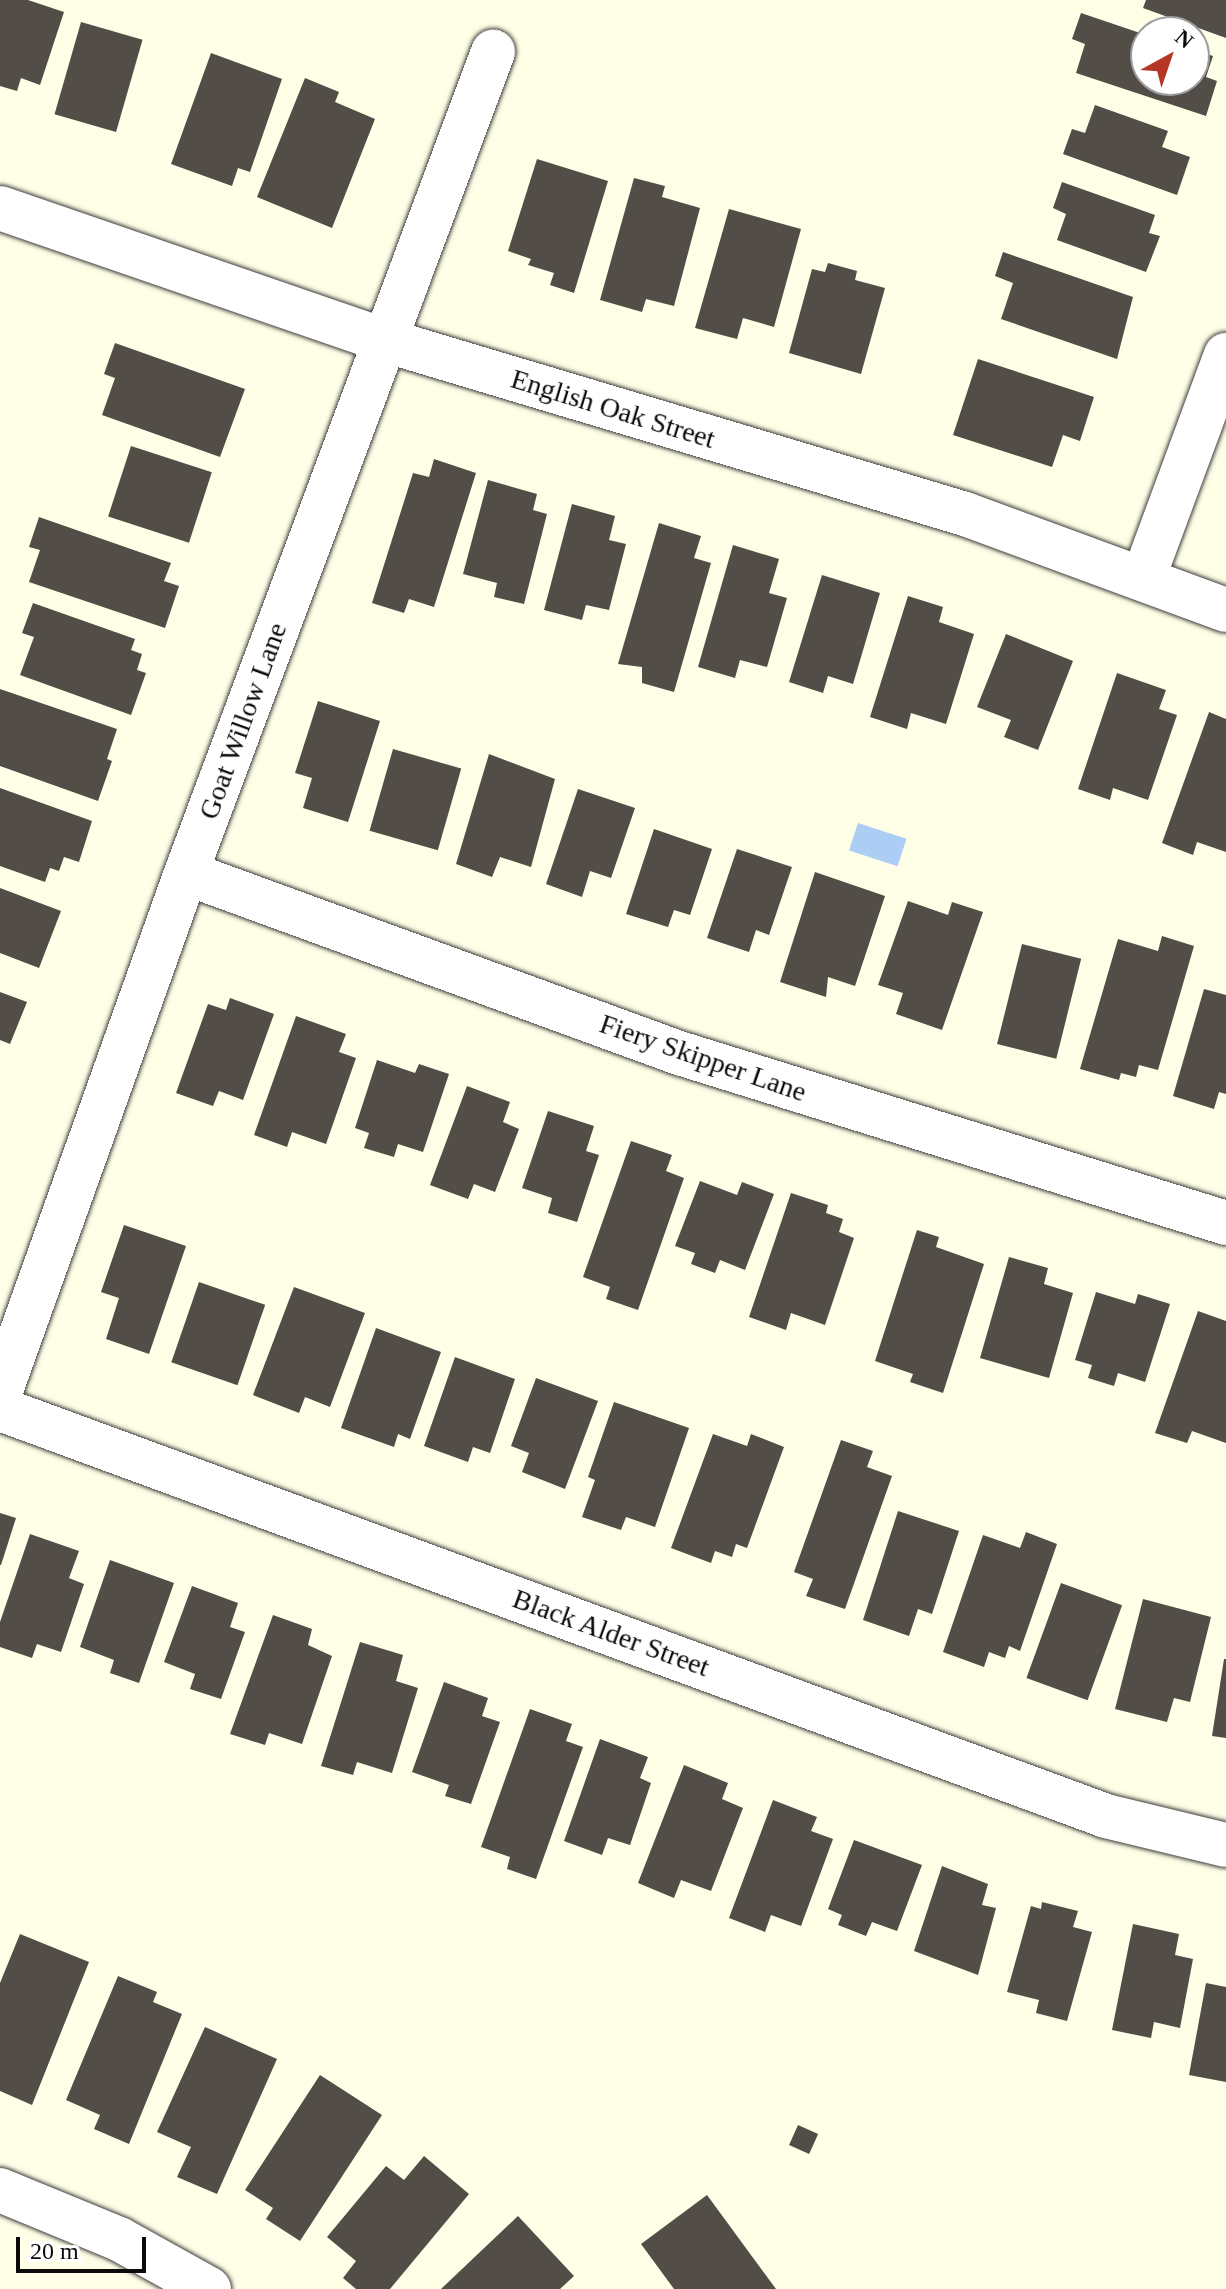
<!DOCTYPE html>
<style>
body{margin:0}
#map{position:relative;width:1226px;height:2289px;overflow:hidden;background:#fffee6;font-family:"Times New Roman",serif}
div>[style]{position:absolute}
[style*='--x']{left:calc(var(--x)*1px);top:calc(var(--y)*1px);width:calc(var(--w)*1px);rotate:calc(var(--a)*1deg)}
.water>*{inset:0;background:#accef5;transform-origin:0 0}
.building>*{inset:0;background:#524d46;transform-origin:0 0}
.roads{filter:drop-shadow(0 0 2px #3d3d3d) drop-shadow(0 0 2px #3d3d3d)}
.minor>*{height:44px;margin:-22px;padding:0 22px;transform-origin:22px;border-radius:22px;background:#fff}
span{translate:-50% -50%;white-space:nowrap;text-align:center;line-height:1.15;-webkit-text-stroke:8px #fff;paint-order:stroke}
.street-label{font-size:28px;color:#0a0a0a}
.north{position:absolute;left:1130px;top:16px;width:80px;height:80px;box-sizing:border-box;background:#fff;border:2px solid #9d9d9d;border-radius:50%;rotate:40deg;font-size:22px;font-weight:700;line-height:32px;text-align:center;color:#0a0a0a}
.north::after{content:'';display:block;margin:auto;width:28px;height:36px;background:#b63625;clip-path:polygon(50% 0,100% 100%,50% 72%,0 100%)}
.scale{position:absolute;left:16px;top:2237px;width:130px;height:36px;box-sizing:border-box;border:4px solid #0a0a0a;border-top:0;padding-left:10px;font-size:24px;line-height:28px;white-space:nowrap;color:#0a0a0a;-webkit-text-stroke:6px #fff;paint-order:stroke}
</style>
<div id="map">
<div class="water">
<i style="left:858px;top:823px;width:51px;height:29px;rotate:18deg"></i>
</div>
<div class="building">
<i style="clip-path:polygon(0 0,28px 0,64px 12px,40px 85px,21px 78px,17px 91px,0 86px)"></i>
<i style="clip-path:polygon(1146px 0,1226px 0,1226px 38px,1143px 8px)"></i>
<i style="clip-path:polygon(1081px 13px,1146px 35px,1146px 80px,1194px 80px,1194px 50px,1213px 56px,1206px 77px,1217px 81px,1206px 116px,1076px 73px,1085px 44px,1072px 39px)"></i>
<i style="left:81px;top:22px;width:64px;height:96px;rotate:16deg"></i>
<i style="clip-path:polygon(211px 53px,282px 79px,250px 172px,238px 168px,232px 186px,171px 164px)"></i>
<i style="clip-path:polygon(305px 78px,339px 92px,335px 102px,375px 119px,332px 228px,257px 197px)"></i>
<i style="clip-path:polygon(1095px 105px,1168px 131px,1162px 147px,1190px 157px,1177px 195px,1063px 154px,1072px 129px,1085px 133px)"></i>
<i style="clip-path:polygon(537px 159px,608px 181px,574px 293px,550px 285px,554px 273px,528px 265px,531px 259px,508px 251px)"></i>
<i style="clip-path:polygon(634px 178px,665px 186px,662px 197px,700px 208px,674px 306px,646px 299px,642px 312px,600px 300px)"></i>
<i style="clip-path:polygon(1062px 182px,1155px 215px,1149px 233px,1160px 236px,1146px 272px,1057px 240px,1066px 214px,1053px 208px)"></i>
<i style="clip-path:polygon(729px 209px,801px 229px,774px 327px,743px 318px,737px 339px,695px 328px)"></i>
<i style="clip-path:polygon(1003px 252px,1133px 297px,1117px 359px,1001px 319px,1013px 283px,995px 276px)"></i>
<i style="clip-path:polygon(828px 263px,857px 271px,855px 280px,885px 288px,861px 374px,789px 353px,812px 269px,825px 272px)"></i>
<i style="clip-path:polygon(115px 343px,245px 389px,220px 457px,102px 415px,115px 378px,104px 374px)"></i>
<i style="clip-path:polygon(978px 359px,1094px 397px,1080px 441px,1063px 435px,1052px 467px,953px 435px)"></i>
<i style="left:131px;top:446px;width:85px;height:74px;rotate:18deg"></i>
<i style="clip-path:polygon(434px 459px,476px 473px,434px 607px,409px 599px,404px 613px,372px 603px,413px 473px,429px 477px)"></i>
<i style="clip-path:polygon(488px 480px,537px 494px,533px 510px,547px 514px,524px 604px,494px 597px,497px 583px,463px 574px)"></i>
<i style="clip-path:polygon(572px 504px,615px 516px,609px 540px,626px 544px,609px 610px,586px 605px,582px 620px,544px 610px)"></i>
<i style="clip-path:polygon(39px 517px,171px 563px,164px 581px,179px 586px,165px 628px,29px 582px,40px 550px,29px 547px)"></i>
<i style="clip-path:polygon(659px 523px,701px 536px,694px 558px,711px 563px,674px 692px,642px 683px,642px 667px,618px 664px)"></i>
<i style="clip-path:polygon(733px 545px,779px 559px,769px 593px,787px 598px,767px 667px,740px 660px,735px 678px,698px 667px)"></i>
<i style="clip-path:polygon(822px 575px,880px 593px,853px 684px,828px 676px,823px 693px,789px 682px)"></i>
<i style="clip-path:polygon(908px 596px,943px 607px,939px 622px,974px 634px,946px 724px,911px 713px,907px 729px,870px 717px)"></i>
<i style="clip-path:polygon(33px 603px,135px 639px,131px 650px,142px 654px,137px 670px,146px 673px,131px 715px,20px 675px,34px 637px,22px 633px)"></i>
<i style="clip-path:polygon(1006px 634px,1073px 661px,1038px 750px,1004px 737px,1011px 720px,977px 707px)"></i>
<i style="clip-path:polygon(1117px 673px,1166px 690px,1159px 709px,1177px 715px,1148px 800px,1113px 788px,1110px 800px,1078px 789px)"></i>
<i style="clip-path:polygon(0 689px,117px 729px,107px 759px,112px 761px,98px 801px,0 766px)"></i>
<i style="clip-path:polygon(318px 701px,380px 721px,348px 822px,303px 808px,312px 778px,295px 773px)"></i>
<i style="clip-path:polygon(1209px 712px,1226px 719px,1226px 852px,1197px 842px,1193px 855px,1162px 843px)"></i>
<i style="left:393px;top:749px;width:71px;height:85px;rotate:16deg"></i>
<i style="clip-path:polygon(489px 754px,555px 779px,531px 867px,500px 857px,492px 877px,456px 864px)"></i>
<i style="clip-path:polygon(0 788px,92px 821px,79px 862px,64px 857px,59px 871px,50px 868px,45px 882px,0 866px)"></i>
<i style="clip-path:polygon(578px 789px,635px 808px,611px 878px,590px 871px,582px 897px,546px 884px)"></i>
<i style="clip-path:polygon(654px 829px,712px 849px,690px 915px,674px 910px,668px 927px,626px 914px)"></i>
<i style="clip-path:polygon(737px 849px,792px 867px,769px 935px,756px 930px,749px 952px,707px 938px)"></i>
<i style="clip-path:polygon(815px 872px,885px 896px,855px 986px,828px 977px,826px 997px,780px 982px)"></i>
<i style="clip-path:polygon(0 888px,61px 911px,39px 968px,0 953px)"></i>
<i style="clip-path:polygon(908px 901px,948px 915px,952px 902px,983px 912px,942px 1030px,896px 1014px,903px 993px,878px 985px)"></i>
<i style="clip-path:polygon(1162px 936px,1194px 946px,1158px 1070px,1139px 1065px,1136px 1077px,1121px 1073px,1119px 1080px,1080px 1069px,1118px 939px,1158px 951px)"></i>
<i style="left:1022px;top:944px;width:61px;height:103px;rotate:14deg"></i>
<i style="clip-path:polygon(1204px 989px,1226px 995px,1226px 1094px,1219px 1092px,1214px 1109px,1173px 1096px)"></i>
<i style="clip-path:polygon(0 992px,27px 1002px,10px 1044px,0 1040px)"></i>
<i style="clip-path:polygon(230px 998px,274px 1014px,243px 1100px,219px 1091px,213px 1106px,176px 1093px,208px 1004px,226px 1010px)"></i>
<i style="clip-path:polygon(296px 1016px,346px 1034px,339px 1052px,356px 1058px,326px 1144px,292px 1132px,287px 1147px,254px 1135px)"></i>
<i style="clip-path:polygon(377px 1060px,415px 1073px,419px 1064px,449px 1074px,423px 1152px,398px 1144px,394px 1157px,364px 1148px,369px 1133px,355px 1128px)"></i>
<i style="clip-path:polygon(467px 1086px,510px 1102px,503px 1122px,519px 1129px,495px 1192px,474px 1184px,468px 1199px,430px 1185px)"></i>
<i style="clip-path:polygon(548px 1111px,594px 1126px,586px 1151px,599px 1155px,577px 1222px,548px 1213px,552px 1198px,522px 1188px)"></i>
<i style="clip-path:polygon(631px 1141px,672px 1155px,666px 1171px,684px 1178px,638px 1310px,606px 1299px,610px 1287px,583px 1277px)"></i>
<i style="clip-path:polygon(700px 1181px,737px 1195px,742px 1182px,774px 1194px,745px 1270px,720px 1260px,715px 1273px,691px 1264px,695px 1253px,675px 1246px)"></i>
<i style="clip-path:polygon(791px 1193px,828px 1205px,826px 1213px,843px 1219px,839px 1232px,854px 1238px,825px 1325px,791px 1313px,786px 1330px,749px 1317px)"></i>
<i style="clip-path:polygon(124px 1225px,186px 1246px,149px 1354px,106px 1339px,119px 1298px,101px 1292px)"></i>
<i style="clip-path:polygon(917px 1230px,939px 1237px,936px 1247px,984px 1264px,943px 1393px,910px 1382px,913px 1374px,875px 1361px)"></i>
<i style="clip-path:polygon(1009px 1257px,1048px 1268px,1044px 1284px,1073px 1293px,1049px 1378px,980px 1358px)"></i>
<i style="left:199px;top:1282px;width:70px;height:85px;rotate:19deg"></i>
<i style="clip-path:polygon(294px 1287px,365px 1313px,330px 1407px,305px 1397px,299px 1413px,253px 1395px)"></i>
<i style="clip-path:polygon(1096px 1292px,1135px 1304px,1138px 1294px,1170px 1304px,1145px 1382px,1118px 1373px,1114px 1386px,1088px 1378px,1092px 1365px,1075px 1360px)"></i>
<i style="clip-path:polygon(1198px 1311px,1226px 1321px,1226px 1443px,1192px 1431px,1187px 1443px,1155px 1433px)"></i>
<i style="clip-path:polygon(376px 1328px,441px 1352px,410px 1439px,398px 1434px,394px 1447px,341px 1428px)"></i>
<i style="clip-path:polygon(455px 1357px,515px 1379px,490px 1453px,473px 1447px,468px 1462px,424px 1446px)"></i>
<i style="clip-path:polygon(536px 1378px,598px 1401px,565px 1489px,522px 1472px,529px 1453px,511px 1446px)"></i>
<i style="clip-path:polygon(614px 1402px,689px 1428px,655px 1527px,626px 1517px,621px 1530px,582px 1517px,595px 1480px,588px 1477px)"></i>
<i style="clip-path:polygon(713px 1434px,747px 1446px,751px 1434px,784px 1447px,747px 1548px,736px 1544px,732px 1557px,715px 1551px,711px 1563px,671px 1548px)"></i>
<i style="clip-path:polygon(841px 1440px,873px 1451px,867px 1467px,892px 1476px,845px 1609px,806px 1596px,813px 1579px,794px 1572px)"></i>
<i style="clip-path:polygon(898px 1511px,959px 1531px,932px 1614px,918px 1609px,909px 1636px,863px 1620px)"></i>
<i style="clip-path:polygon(0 1513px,16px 1518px,1px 1565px,0 1565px)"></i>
<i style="clip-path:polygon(1026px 1532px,1057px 1544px,1020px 1651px,1009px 1646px,1005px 1658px,989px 1652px,984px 1667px,943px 1652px,983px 1535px,1020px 1548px)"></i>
<i style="clip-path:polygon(30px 1534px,79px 1551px,69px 1578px,84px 1584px,61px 1652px,37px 1644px,32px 1658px,0 1647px,0 1622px)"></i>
<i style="clip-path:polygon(110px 1560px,174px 1583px,139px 1683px,110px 1673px,114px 1660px,80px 1647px)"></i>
<i style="left:1061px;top:1583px;width:65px;height:101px;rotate:20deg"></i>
<i style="clip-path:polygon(192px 1586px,238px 1603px,230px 1627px,245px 1632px,221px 1699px,190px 1689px,195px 1674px,164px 1662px)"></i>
<i style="clip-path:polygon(1143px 1599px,1211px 1617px,1190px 1702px,1174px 1698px,1167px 1722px,1115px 1709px)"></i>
<i style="clip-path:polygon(273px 1615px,312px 1629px,308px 1645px,332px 1656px,302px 1744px,269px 1733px,265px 1745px,230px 1734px)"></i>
<i style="clip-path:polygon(360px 1642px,403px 1655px,396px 1681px,418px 1688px,392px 1773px,357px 1762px,353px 1775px,321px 1766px)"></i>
<i style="clip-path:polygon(1224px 1659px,1226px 1659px,1226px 1738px,1212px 1736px)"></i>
<i style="clip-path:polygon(444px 1682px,488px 1698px,482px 1716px,500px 1722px,471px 1804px,445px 1796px,449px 1785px,412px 1772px)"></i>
<i style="clip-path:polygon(530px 1709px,572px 1724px,566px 1741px,583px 1747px,536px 1879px,507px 1869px,510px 1857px,481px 1847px)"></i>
<i style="clip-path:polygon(600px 1739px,648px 1757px,640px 1778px,651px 1783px,630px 1845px,608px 1838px,602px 1855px,564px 1841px)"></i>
<i style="clip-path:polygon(684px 1765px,728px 1783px,722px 1799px,743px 1808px,711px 1891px,681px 1880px,674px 1898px,638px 1883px)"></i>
<i style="clip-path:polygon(773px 1800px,817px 1817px,811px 1831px,833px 1839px,801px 1926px,771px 1915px,765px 1932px,729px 1918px)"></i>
<i style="clip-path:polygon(854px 1840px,922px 1865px,897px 1931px,872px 1922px,866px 1936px,838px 1925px,842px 1915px,828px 1909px)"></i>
<i style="clip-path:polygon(942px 1866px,988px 1884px,982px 1905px,996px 1908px,978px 1975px,914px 1951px)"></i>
<i style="clip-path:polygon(1042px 1902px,1078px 1911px,1073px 1927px,1092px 1932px,1067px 2021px,1036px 2013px,1039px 2000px,1007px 1992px,1031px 1906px,1041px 1909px)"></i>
<i style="clip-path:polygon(1133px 1924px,1179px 1934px,1175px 1955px,1193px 1959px,1180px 2028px,1154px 2022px,1151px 2038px,1112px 2030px)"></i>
<i style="clip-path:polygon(20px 1934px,89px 1962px,32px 2105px,0 2091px,0 1983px)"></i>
<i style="clip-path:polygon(118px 1976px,157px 1992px,153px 2002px,182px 2014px,129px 2144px,94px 2129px,100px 2115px,66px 2100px)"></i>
<i style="clip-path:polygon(1206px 1983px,1226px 1987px,1226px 2082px,1189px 2075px)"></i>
<i style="clip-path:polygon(205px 2027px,277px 2059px,217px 2194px,177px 2177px,191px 2147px,157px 2132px)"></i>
<i style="clip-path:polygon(320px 2075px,382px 2115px,300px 2241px,266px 2219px,273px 2208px,245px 2190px)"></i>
<i style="left:798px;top:2125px;width:22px;height:22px;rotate:24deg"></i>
<i style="clip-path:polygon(424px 2156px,469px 2194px,390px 2289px,356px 2289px,343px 2278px,356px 2261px,327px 2237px,386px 2166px,404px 2180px)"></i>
<i style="clip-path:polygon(707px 2195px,776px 2289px,674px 2289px,641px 2244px)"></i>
<i style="clip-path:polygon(518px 2216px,574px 2276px,560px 2289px,441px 2289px)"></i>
</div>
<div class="roads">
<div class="minor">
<i style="--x:0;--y:208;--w:406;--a:19"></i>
<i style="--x:384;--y:340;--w:606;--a:16.67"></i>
<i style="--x:965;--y:514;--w:278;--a:20.2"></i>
<i style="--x:1143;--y:579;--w:239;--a:-69.7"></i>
<i style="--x:186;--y:873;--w:525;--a:20.06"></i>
<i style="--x:679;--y:1053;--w:573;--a:17.26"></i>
<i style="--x:0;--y:1393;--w:552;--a:-70.32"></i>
<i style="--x:186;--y:873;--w:877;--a:-69.5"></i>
<i style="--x:0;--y:1409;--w:1179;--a:20.2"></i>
<i style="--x:1106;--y:1816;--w:123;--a:13.6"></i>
<i style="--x:0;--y:2190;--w:129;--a:22.4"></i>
<i style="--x:119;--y:2239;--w:103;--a:29.1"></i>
</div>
</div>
<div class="street-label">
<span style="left:613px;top:409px;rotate:17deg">English Oak Street</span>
<span style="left:243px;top:721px;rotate:-70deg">Goat Willow Lane</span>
<span style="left:703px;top:1058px;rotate:19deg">Fiery Skipper Lane</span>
<span style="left:611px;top:1633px;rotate:20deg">Black Alder Street</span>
</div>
<div class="north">N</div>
<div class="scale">20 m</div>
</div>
